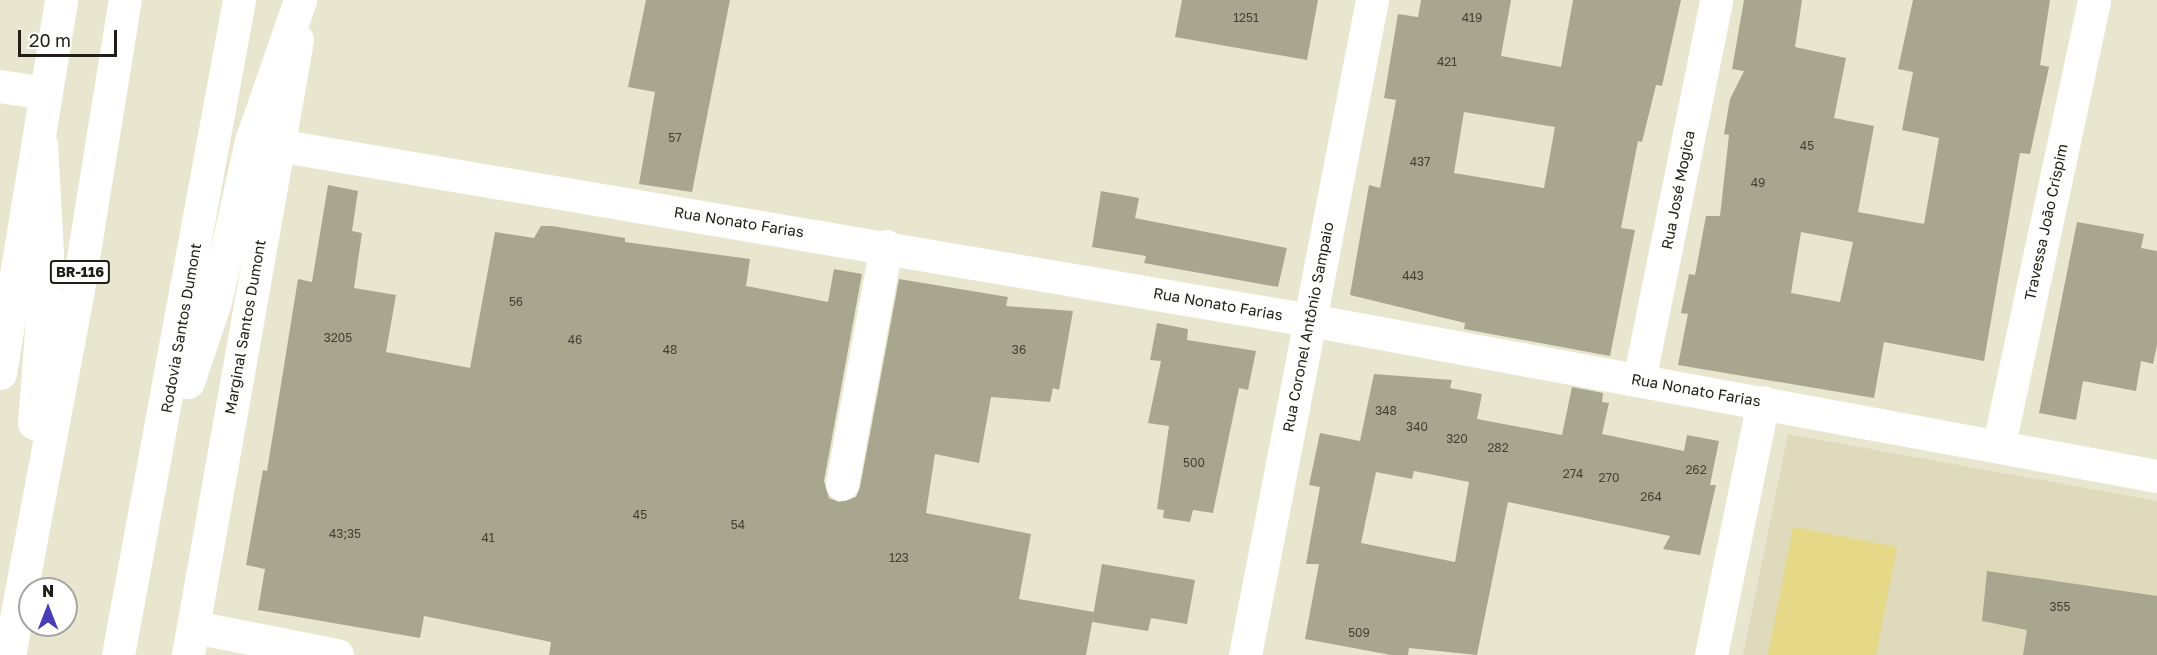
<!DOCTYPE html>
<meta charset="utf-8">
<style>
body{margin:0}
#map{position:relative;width:2157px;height:655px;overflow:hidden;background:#e9e6cf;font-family:"Golos Text",sans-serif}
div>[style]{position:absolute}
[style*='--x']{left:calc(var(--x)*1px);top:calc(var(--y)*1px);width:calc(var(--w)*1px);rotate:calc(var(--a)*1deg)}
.built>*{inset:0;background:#dedabb}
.green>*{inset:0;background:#e5d887}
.building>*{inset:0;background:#a9a690}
.minor>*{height:33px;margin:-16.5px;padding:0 16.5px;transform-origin:16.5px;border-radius:16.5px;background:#fff}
.secondary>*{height:33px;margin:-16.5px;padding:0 16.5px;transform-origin:16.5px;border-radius:16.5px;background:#fff}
.trunk>*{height:33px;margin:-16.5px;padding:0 16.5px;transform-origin:16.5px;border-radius:16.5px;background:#fff}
span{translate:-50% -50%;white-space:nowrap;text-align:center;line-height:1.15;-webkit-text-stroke:4.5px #fff;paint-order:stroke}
.number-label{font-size:12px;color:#434135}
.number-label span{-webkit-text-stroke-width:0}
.shield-label span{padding:2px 4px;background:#fff;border:2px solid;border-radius:4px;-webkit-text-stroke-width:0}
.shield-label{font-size:14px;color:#211f17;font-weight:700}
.street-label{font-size:15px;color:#211f17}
.north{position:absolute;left:18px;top:577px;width:60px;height:60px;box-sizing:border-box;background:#fff;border:2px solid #a6a5a2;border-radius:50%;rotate:0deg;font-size:16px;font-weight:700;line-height:24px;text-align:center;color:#211f17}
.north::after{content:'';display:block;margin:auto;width:21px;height:27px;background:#4a3eb5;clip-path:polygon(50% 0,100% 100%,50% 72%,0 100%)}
.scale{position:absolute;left:18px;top:30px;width:99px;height:27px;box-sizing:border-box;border:3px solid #211f17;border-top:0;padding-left:8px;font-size:18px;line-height:21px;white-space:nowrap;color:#211f17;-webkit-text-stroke:4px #fff;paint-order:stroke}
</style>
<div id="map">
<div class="built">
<i style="clip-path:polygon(1788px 434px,2157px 501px,2157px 655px,1743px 655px)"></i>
</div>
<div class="green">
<i style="clip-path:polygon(1793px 527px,1897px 547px,1876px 655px,1768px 655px)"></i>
</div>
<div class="building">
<i style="clip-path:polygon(646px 0,730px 0,692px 192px,639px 184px,655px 92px,628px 87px)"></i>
<i style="clip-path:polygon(1182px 0,1318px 0,1307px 60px,1175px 37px)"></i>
<i style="clip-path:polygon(evenodd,1421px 0,1511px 0,1501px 56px,1561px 67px,1573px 0,1681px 0,1662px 86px,1656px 85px,1642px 142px,1638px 141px,1621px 228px,1635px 230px,1610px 356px,1464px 329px,1465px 323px,1350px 295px,1369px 185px,1380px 188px,1396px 100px,1384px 98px,1398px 14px,1418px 17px,1421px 0,1464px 112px,1555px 127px,1544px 188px,1454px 173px,1464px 112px)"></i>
<i style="clip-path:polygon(evenodd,1744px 0,1802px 0,1795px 47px,1846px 58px,1834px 118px,1874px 126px,1858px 212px,1924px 224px,1939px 138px,1902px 130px,1913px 72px,1898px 69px,1913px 0,2050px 0,2040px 65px,2049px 67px,2030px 154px,2020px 153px,1984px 361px,1884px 342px,1874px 398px,1678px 365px,1688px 314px,1681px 313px,1689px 274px,1695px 275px,1706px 216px,1720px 216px,1729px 135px,1724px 134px,1730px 99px,1744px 71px,1732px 69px,1744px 0,1801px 232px,1853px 242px,1840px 302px,1791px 293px,1801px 232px)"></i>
<i style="clip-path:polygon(328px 185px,358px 191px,352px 231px,362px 233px,354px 288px,396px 295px,386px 352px,470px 368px,495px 232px,534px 238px,541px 226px,552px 226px,625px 238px,625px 242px,750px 259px,746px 286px,828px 302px,834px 269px,862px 274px,824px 481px,829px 498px,839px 502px,856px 497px,860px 487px,899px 279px,1008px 297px,1006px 306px,1073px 311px,1059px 390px,1053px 388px,1050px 402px,991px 397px,979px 463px,935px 454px,926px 513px,1031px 534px,1019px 599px,1094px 612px,1086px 655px,549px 655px,551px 642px,424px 616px,420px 638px,258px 610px,265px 569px,246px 565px,263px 470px,267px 471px,298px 279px,312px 282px)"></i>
<i style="clip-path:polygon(1101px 191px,1139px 198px,1135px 218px,1287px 248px,1278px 287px,1144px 263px,1146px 256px,1092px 247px)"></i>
<i style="clip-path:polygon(2077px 222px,2144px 234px,2141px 248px,2157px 251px,2157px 345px,2153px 364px,2141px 361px,2136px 391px,2083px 381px,2076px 420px,2039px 413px)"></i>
<i style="clip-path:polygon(1157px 323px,1188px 329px,1187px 340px,1256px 351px,1248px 390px,1239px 388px,1213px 513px,1193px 510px,1190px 522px,1163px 518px,1164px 510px,1157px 509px,1169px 426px,1148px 423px,1161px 361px,1150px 360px)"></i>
<i style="clip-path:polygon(evenodd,1374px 374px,1452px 380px,1450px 388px,1482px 394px,1477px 419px,1562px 435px,1572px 387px,1603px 393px,1602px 402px,1609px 403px,1602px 434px,1684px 451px,1687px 435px,1719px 441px,1710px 485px,1716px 485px,1700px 555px,1663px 549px,1670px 536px,1508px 502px,1477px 655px,1409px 648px,1408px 655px,1391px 655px,1305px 639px,1319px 564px,1306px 564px,1320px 487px,1309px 485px,1320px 433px,1360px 441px,1374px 374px,1414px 471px,1469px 482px,1455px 562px,1361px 543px,1376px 472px,1412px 479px,1414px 471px)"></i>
<i style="clip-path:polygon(1102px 564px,1195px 580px,1187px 624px,1151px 618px,1148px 631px,1092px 622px)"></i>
<i style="clip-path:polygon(1987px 571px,2157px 596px,2157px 655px,2023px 655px,2027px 630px,1982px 621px)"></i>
</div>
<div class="minor">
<i style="--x:0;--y:86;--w:45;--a:9"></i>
<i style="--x:277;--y:145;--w:1048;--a:9.62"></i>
<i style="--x:1310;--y:320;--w:861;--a:10.44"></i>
<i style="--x:1639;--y:380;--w:388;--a:-78.5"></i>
<i style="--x:1999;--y:444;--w:454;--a:-77.9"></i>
<i style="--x:842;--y:484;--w:242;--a:-79.5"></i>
<i style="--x:194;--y:627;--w:146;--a:11.1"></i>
<i style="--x:1245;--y:655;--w:667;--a:-79.03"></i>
<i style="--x:1711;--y:655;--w:258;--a:-78.4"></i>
</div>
<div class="secondary">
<i style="--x:0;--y:373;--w:378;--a:-80.7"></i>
<i style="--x:188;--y:655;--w:625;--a:-79.95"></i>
</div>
<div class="trunk">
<i style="--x:188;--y:382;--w:84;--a:-71.4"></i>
<i style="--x:215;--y:302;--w:165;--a:-77.4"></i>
<i style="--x:251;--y:141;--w:149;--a:-70.8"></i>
<i style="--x:34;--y:423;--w:169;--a:-85.6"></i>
<i style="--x:47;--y:254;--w:110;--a:-93.1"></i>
<i style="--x:9;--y:655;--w:360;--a:-79.3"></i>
<i style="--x:76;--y:301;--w:305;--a:-80.8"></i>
<i style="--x:118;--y:655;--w:666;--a:-79.53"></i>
</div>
<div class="number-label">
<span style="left:1246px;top:18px">1251</span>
<span style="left:1472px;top:18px">419</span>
<span style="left:1447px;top:62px">421</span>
<span style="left:675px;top:138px">57</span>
<span style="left:1807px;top:146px">45</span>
<span style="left:1420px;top:162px">437</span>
<span style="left:1758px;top:183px">49</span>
<span style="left:1413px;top:276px">443</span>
<span style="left:516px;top:302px">56</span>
<span style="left:338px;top:338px">3205</span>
<span style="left:575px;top:340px">46</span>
<span style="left:670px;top:350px">48</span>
<span style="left:1019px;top:350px">36</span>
<span style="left:1386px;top:411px">348</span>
<span style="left:1417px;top:427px">340</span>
<span style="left:1457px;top:439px">320</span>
<span style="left:1498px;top:448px">282</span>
<span style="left:1194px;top:463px">500</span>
<span style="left:1696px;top:470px">262</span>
<span style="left:1573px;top:474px">274</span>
<span style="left:1609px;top:478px">270</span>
<span style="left:1651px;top:497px">264</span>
<span style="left:640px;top:515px">45</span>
<span style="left:738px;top:525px">54</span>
<span style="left:345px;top:534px">43;35</span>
<span style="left:488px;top:538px">41</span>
<span style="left:899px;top:558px">123</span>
<span style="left:2060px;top:607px">355</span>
<span style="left:1359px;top:633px">509</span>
</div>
<div class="shield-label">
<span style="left:80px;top:272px">BR-116</span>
</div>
<div class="street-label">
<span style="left:1678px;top:190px;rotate:-79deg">Rua José Mogica</span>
<span style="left:739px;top:222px;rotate:9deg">Rua Nonato Farias</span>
<span style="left:2046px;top:222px;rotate:-78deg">Travessa João Crispim</span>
<span style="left:1218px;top:304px;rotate:10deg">Rua Nonato Farias</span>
<span style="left:245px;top:327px;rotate:-80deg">Marginal Santos Dumont</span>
<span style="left:1308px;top:327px;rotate:-79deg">Rua Coronel Antônio Sampaio</span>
<span style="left:181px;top:328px;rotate:-80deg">Rodovia Santos Dumont</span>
<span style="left:1696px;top:390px;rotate:10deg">Rua Nonato Farias</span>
</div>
<div class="north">N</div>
<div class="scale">20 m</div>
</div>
